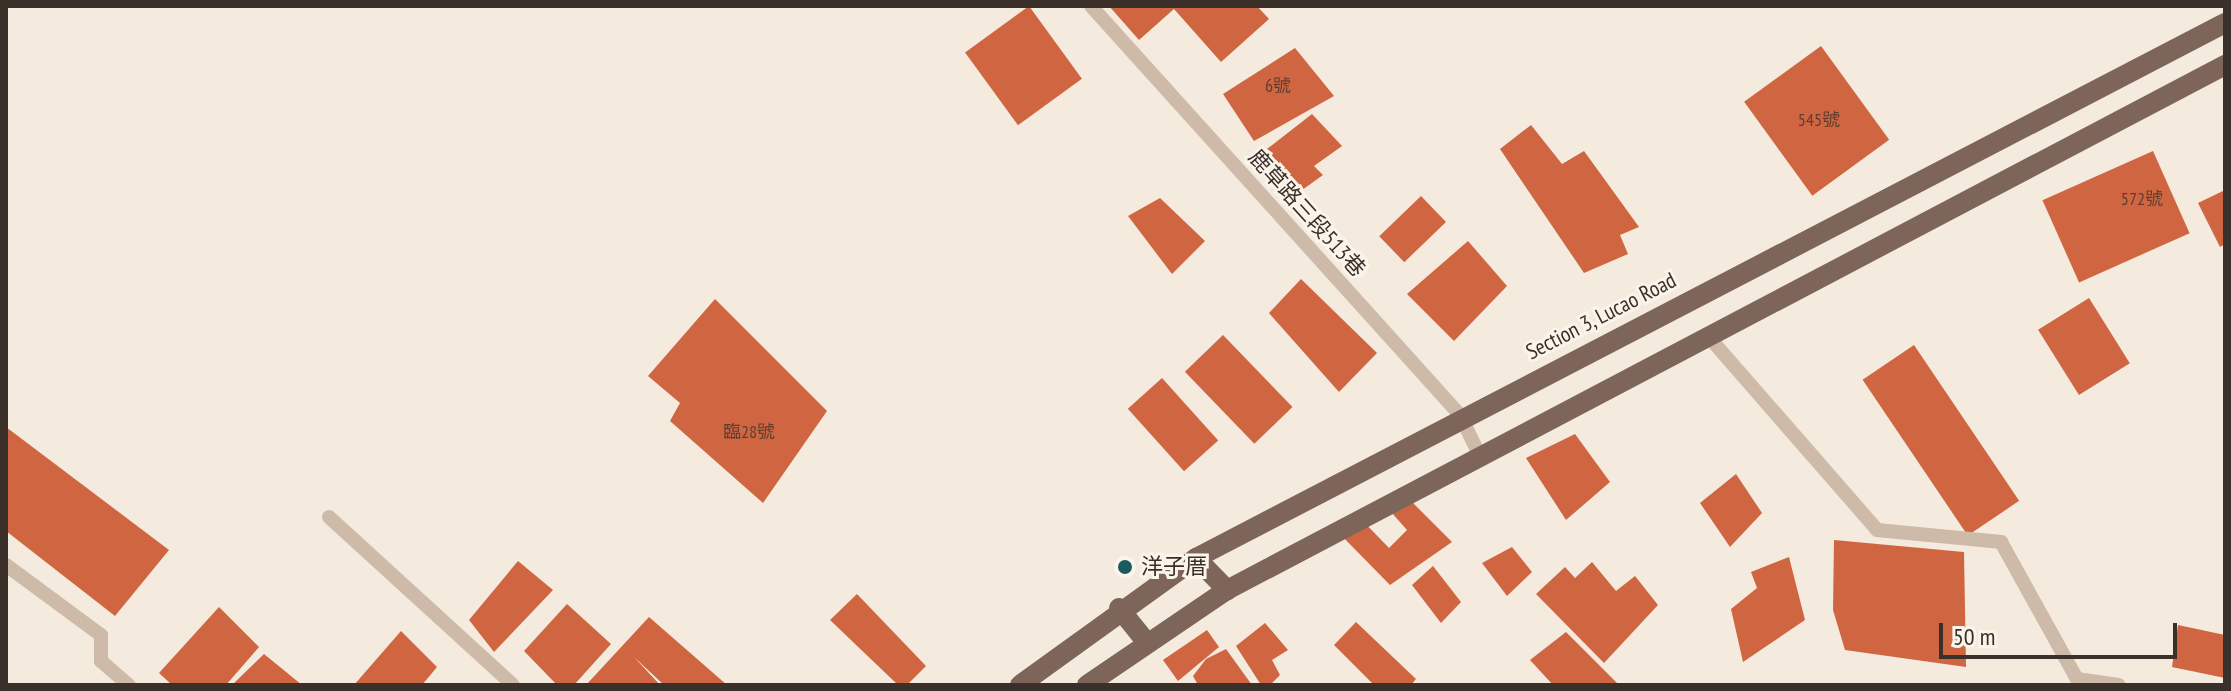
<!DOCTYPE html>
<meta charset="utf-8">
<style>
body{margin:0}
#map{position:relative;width:2231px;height:691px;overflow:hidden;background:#f4eade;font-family:"PT Sans Narrow","Noto Sans TC",sans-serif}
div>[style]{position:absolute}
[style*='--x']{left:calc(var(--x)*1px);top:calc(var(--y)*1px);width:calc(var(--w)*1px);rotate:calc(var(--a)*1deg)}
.building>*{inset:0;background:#cf6641;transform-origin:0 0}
.service>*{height:14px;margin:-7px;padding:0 7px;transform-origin:7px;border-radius:7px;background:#cebaa8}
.primary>*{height:20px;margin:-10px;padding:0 10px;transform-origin:10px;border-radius:10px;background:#7d6659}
.dots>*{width:22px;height:22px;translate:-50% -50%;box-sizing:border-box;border:4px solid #fbf4eb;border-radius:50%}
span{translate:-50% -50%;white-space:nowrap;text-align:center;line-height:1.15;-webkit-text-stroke:6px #fbf4eb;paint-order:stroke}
.number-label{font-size:18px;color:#5f3d2f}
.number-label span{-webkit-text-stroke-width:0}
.street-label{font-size:22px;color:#3a2f29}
.poi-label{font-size:22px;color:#3a2f29}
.left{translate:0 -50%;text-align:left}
.frame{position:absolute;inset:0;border:8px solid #3a2f29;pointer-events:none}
.scale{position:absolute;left:1939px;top:623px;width:238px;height:36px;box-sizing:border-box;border:4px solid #3a2f29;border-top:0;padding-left:10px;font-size:24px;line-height:28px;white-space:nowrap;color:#3a2f29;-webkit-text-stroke:6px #fbf4eb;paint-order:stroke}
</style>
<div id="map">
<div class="building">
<i style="left:1029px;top:6px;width:90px;height:79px;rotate:54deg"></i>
<i style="clip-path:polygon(1109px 6px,1257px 6px,1269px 19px,1221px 62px,1174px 9px,1139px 40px)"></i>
<i style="left:1821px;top:46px;width:116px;height:95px;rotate:54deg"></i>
<i style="clip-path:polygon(1295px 48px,1334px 96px,1254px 141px,1223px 94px)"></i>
<i style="clip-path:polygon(1312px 114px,1342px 146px,1314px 166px,1323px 175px,1291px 198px,1258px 156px)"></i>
<i style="clip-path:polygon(1531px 125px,1562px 164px,1584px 151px,1639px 227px,1620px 235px,1628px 254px,1584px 273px,1500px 149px)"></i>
<i style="left:2153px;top:151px;width:90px;height:121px;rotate:66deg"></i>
<i style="clip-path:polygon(2225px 190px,2225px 244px,2220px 247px,2198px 203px)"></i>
<i style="left:1421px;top:196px;width:36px;height:58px;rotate:46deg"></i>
<i style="clip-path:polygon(1160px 198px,1205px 241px,1172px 274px,1128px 216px)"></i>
<i style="clip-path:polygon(1468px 241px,1507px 286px,1454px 341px,1407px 294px)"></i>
<i style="clip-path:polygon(1301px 279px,1377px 353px,1339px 392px,1269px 313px)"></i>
<i style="left:2089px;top:298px;width:77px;height:60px;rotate:58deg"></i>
<i style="clip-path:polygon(715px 299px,827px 411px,763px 503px,670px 421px,680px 403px,648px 376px)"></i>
<i style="left:1223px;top:335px;width:100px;height:53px;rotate:46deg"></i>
<i style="left:1914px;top:345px;width:188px;height:62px;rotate:56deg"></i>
<i style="left:1162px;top:378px;width:84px;height:46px;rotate:48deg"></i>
<i style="clip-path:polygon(6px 427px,169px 550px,115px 616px,6px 531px)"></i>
<i style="clip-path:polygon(1575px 434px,1610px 482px,1566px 520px,1526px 458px)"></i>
<i style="clip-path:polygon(1736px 474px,1762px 513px,1730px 547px,1700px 503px)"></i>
<i style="clip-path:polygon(1402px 492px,1452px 542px,1390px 585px,1336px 530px,1359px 517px,1389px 548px,1407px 530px,1384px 504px)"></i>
<i style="clip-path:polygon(1834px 540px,1964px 552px,1966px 667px,1845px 650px,1833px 610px)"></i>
<i style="clip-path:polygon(1512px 547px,1532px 572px,1507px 596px,1482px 563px)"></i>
<i style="clip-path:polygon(1789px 557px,1805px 620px,1743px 662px,1731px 609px,1757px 588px,1751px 572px)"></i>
<i style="clip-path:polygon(518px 561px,553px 590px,494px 652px,469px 620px)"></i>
<i style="clip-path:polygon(1592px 562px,1616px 591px,1635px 576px,1658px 605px,1604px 663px,1536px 594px,1565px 567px,1575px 578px)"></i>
<i style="clip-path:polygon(1433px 566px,1461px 602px,1441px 623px,1412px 585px)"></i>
<i style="clip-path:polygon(857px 594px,926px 666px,907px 685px,898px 685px,830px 620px)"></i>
<i style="clip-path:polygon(567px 604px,611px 644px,574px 685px,557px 685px,524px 651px)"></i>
<i style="clip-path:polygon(219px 607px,259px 647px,226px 685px,172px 685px,159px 673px)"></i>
<i style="clip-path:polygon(649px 617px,727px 685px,664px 685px,634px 657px,660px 685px,586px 685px)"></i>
<i style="clip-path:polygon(1356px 622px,1416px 679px,1411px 685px,1374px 685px,1334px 645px)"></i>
<i style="clip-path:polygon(1265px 623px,1288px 650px,1272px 660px,1280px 675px,1270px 685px,1261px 685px,1236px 646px)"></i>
<i style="clip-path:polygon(2178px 625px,2225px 635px,2225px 678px,2172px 667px)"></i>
<i style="clip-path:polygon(1207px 630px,1219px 647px,1178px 681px,1163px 660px)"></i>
<i style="clip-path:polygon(401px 631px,437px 667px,422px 685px,354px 685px)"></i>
<i style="clip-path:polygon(1566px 632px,1619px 685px,1553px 685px,1530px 660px)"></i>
<i style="clip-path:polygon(1226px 649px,1252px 685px,1198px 685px,1193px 676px,1206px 659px)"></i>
<i style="clip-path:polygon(264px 654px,302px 685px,232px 685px)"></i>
</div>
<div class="service">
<i style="--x:1091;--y:6;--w:551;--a:47.94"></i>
<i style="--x:1460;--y:415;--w:46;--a:64"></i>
<i style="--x:1708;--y:336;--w:257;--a:48.9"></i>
<i style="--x:1877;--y:530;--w:125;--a:5.5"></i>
<i style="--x:2001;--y:542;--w:157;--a:61"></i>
<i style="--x:2077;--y:679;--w:42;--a:8.1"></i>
<i style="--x:329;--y:517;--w:249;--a:42.4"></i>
<i style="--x:6;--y:565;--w:118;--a:36.4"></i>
<i style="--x:101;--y:635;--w:26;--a:90"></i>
<i style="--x:101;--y:661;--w:37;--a:41"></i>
</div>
<div class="primary">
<i style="--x:1196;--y:558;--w:45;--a:45.9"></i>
<i style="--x:1119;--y:608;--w:45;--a:51.3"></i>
<i style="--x:1020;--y:685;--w:217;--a:-35.8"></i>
<i style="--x:1196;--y:558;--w:1160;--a:-27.47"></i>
<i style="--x:1087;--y:685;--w:169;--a:-34.2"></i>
<i style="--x:1227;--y:590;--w:1128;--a:-27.75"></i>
</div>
<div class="dots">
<i style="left:1125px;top:567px;background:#1b5a5f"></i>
</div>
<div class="number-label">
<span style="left:1278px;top:86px">6號</span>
<span style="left:1819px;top:120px">545號</span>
<span style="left:2142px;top:199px">572號</span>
<span style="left:749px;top:432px">臨28號</span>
</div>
<div class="street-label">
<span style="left:1307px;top:213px;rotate:48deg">鹿草路三段513巷</span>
<span style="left:1601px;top:316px;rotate:-27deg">Section 3, Lucao Road</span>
</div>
<div class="poi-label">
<span class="left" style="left:1141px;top:567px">洋子厝</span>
</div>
<div class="frame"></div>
<div class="scale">50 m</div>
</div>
